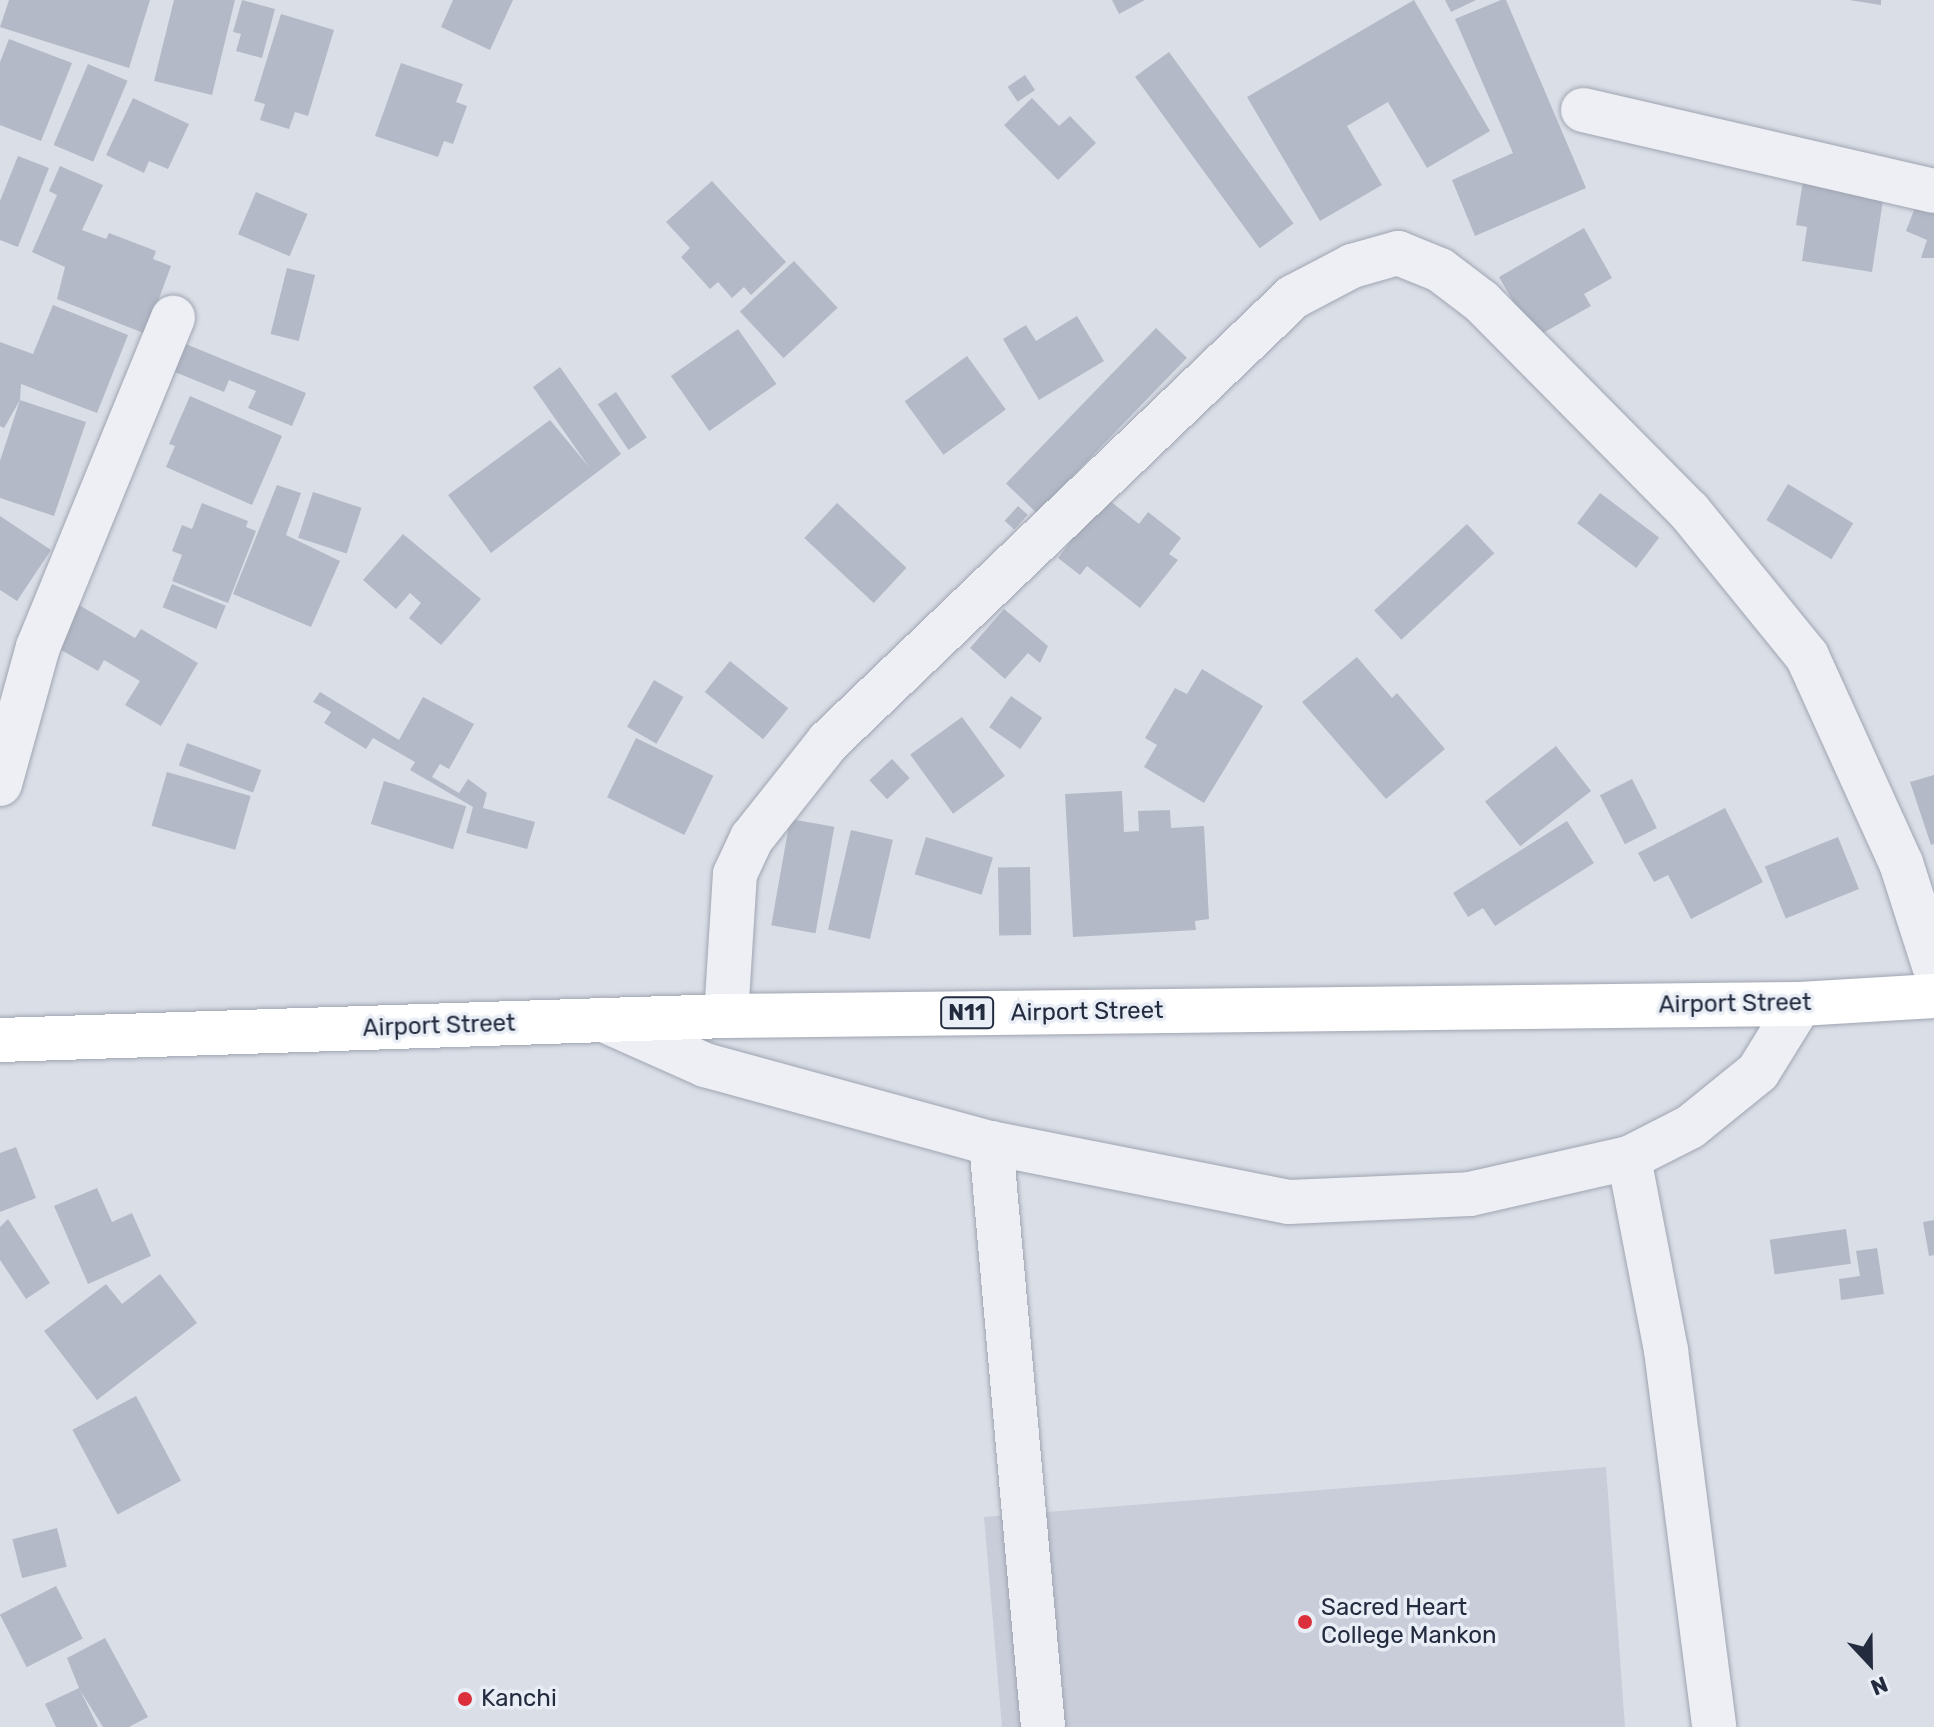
<!DOCTYPE html>
<style>
body{margin:0}
#map{position:relative;width:1934px;height:1727px;overflow:hidden;background:#dadee7;font-family:Rubik,sans-serif}
div>[style]{position:absolute}
[style*='--x']{left:calc(var(--x)*1px);top:calc(var(--y)*1px);width:calc(var(--w)*1px);rotate:calc(var(--a)*1deg)}
.built>*{inset:0;background:#c8cdd9}
.building>*{inset:0;background:#b4b9c7;transform-origin:0 0}
.roads{filter:drop-shadow(0 0 2px #9fa5b1) drop-shadow(0 0 2px #9fa5b1)}
.minor>*{height:44px;margin:-22px;padding:0 22px;transform-origin:22px;border-radius:22px;background:#edeff5}
.highway>*{height:44px;margin:-22px;padding:0 22px;transform-origin:22px;border-radius:22px;background:#fff}
.dots>*{width:22px;height:22px;translate:-50% -50%;box-sizing:border-box;border:4px solid #e9edf5;border-radius:50%}
span{translate:-50% -50%;white-space:nowrap;text-align:center;line-height:1.15;-webkit-text-stroke:7px #e9edf5;paint-order:stroke}
.shield-label span{padding:2px 6px;background:#e9edf5;border:2px solid;border-radius:6px;-webkit-text-stroke-width:0}
.shield-label{font-size:22px;color:#232b3e;font-weight:700}
.street-label{font-size:24px;color:#232b3e}
.poi-label{font-size:24px;color:#232b3e}
.left{translate:0 -50%;text-align:left}
.north{position:absolute;left:1830px;top:1623px;width:80px;height:80px;-webkit-text-stroke:6px #e9edf5;paint-order:stroke;rotate:158deg;font-size:22px;font-weight:700;line-height:32px;text-align:center;color:#232b3e}
.north::after{content:'';display:block;margin:auto;width:28px;height:36px;background:#232b3e;clip-path:polygon(50% 0,100% 100%,50% 72%,0 100%)}
</style>
<div id="map">
<div class="built">
<i style="clip-path:polygon(1606px 1467px,1625px 1727px,1002px 1727px,984px 1517px)"></i>
</div>
<div class="building">
<i style="clip-path:polygon(9px 0,150px 0,129px 68px,0 27px)"></i>
<i style="clip-path:polygon(174px 0,235px 0,212px 95px,154px 81px)"></i>
<i style="clip-path:polygon(242px 0,275px 9px,262px 58px,236px 51px,241px 34px,233px 32px)"></i>
<i style="clip-path:polygon(453px 0,513px 0,490px 50px,441px 27px)"></i>
<i style="clip-path:polygon(1112px 0,1145px 0,1119px 14px)"></i>
<i style="clip-path:polygon(1414px 0,1490px 131px,1427px 168px,1388px 102px,1347px 126px,1382px 185px,1320px 221px,1247px 97px)"></i>
<i style="clip-path:polygon(1445px 0,1476px 0,1451px 12px)"></i>
<i style="clip-path:polygon(1501px 0,1506px 0,1586px 188px,1475px 236px,1452px 180px,1513px 153px,1455px 19px)"></i>
<i style="clip-path:polygon(1849px 0,1881px 0,1881px 5px)"></i>
<i style="clip-path:polygon(281px 14px,334px 30px,308px 116px,295px 112px,289px 129px,260px 120px,265px 104px,254px 101px)"></i>
<i style="clip-path:polygon(9px 39px,72px 63px,41px 141px,0 125px,0 62px)"></i>
<i style="left:1169px;top:52px;width:212px;height:42px;rotate:54deg"></i>
<i style="clip-path:polygon(401px 63px,463px 84px,456px 102px,467px 106px,453px 144px,444px 141px,438px 157px,375px 136px)"></i>
<i style="left:88px;top:64px;width:43px;height:88px;rotate:23deg"></i>
<i style="left:1025px;top:75px;width:18px;height:21px;rotate:56deg"></i>
<i style="clip-path:polygon(133px 98px,189px 124px,168px 169px,149px 161px,144px 173px,106px 155px)"></i>
<i style="clip-path:polygon(1032px 98px,1059px 126px,1070px 116px,1096px 143px,1058px 180px,1004px 125px)"></i>
<i style="clip-path:polygon(18px 156px,49px 168px,18px 247px,0 240px,0 201px)"></i>
<i style="clip-path:polygon(60px 166px,103px 185px,82px 230px,106px 239px,109px 233px,156px 251px,153px 259px,171px 266px,146px 334px,57px 299px,65px 267px,32px 252px,57px 195px,49px 191px)"></i>
<i style="clip-path:polygon(712px 181px,786px 262px,751px 295px,744px 287px,732px 298px,718px 282px,710px 289px,681px 257px,690px 248px,666px 222px)"></i>
<i style="clip-path:polygon(1803px 181px,1884px 194px,1872px 272px,1802px 261px,1807px 227px,1796px 225px)"></i>
<i style="left:256px;top:192px;width:56px;height:46px;rotate:23deg"></i>
<i style="clip-path:polygon(1917px 202px,1934px 209px,1934px 258px,1921px 258px,1927px 240px,1906px 231px)"></i>
<i style="clip-path:polygon(1584px 228px,1612px 278px,1584px 294px,1591px 306px,1534px 338px,1499px 277px)"></i>
<i style="left:794px;top:261px;width:64px;height:74px;rotate:47deg"></i>
<i style="left:287px;top:268px;width:29px;height:68px;rotate:14deg"></i>
<i style="clip-path:polygon(53px 305px,128px 335px,97px 413px,21px 384px,20px 400px,4px 428px,0 426px,0 342px,33px 354px)"></i>
<i style="clip-path:polygon(1077px 316px,1104px 361px,1039px 400px,1003px 339px,1026px 325px,1036px 341px)"></i>
<i style="left:1156px;top:328px;width:43px;height:216px;rotate:44deg"></i>
<i style="left:738px;top:329px;width:67px;height:82px;rotate:55deg"></i>
<i style="clip-path:polygon(171px 338px,306px 393px,292px 426px,248px 408px,256px 391px,229px 380px,224px 392px,160px 366px)"></i>
<i style="left:967px;top:356px;width:66px;height:77px;rotate:54deg"></i>
<i style="clip-path:polygon(560px 367px,621px 454px,491px 553px,448px 495px,550px 420px,589px 467px,533px 387px)"></i>
<i style="left:616px;top:392px;width:55px;height:22px;rotate:56deg"></i>
<i style="clip-path:polygon(190px 396px,282px 436px,252px 505px,166px 467px,175px 446px,169px 444px)"></i>
<i style="clip-path:polygon(20px 400px,86px 422px,54px 516px,0 498px,0 461px)"></i>
<i style="left:1788px;top:484px;width:76px;height:42px;rotate:31deg"></i>
<i style="clip-path:polygon(277px 485px,301px 493px,286px 535px,340px 561px,311px 627px,233px 594px)"></i>
<i style="left:313px;top:492px;width:51px;height:48px;rotate:18deg"></i>
<i style="left:1600px;top:493px;width:74px;height:38px;rotate:37deg"></i>
<i style="clip-path:polygon(1105px 497px,1139px 524px,1148px 512px,1181px 538px,1169px 554px,1178px 560px,1140px 608px,1087px 566px,1080px 575px,1058px 558px)"></i>
<i style="clip-path:polygon(202px 503px,248px 521px,246px 527px,256px 531px,228px 603px,172px 581px,182px 555px,172px 551px,182px 525px,192px 529px)"></i>
<i style="left:837px;top:503px;width:95px;height:48px;rotate:43deg"></i>
<i style="left:1018px;top:506px;width:13px;height:20px;rotate:42deg"></i>
<i style="clip-path:polygon(0 516px,51px 550px,17px 601px,0 590px)"></i>
<i style="left:1467px;top:524px;width:40px;height:127px;rotate:47deg"></i>
<i style="clip-path:polygon(403px 534px,481px 599px,441px 645px,409px 618px,421px 603px,410px 593px,396px 609px,363px 580px)"></i>
<i style="left:172px;top:584px;width:58px;height:25px;rotate:22deg"></i>
<i style="clip-path:polygon(74px 602px,135px 638px,141px 629px,198px 663px,161px 726px,125px 705px,140px 681px,104px 660px,98px 671px,49px 643px)"></i>
<i style="clip-path:polygon(1004px 609px,1048px 646px,1040px 663px,1028px 653px,1005px 679px,970px 648px)"></i>
<i style="clip-path:polygon(1357px 657px,1392px 698px,1397px 693px,1445px 749px,1386px 799px,1302px 702px)"></i>
<i style="left:730px;top:661px;width:75px;height:40px;rotate:39deg"></i>
<i style="clip-path:polygon(1202px 669px,1263px 706px,1204px 803px,1144px 767px,1157px 745px,1145px 738px,1175px 688px,1187px 694px)"></i>
<i style="left:654px;top:680px;width:34px;height:54px;rotate:30deg"></i>
<i style="clip-path:polygon(320px 692px,399px 740px,423px 697px,474px 724px,449px 769px,440px 764px,432px 777px,459px 793px,468px 779px,487px 793px,483px 808px,535px 822px,527px 849px,466px 833px,473px 807px,410px 770px,415px 762px,373px 738px,366px 749px,324px 723px,331px 712px,313px 702px)"></i>
<i style="left:1011px;top:696px;width:38px;height:38px;rotate:35deg"></i>
<i style="left:962px;top:717px;width:73px;height:64px;rotate:54deg"></i>
<i style="left:636px;top:738px;width:86px;height:66px;rotate:26deg"></i>
<i style="left:187px;top:743px;width:79px;height:24px;rotate:20deg"></i>
<i style="left:1556px;top:746px;width:57px;height:90px;rotate:52deg"></i>
<i style="left:892px;top:759px;width:26px;height:31px;rotate:47deg"></i>
<i style="left:167px;top:772px;width:87px;height:56px;rotate:16deg"></i>
<i style="clip-path:polygon(1934px 775px,1934px 844px,1931px 845px,1910px 782px)"></i>
<i style="left:1632px;top:779px;width:55px;height:36px;rotate:63deg"></i>
<i style="left:384px;top:781px;width:86px;height:45px;rotate:17deg"></i>
<i style="clip-path:polygon(1122px 791px,1124px 832px,1139px 831px,1138px 811px,1170px 810px,1171px 828px,1204px 826px,1209px 919px,1195px 921px,1196px 930px,1073px 937px,1065px 794px)"></i>
<i style="clip-path:polygon(1725px 808px,1763px 882px,1691px 919px,1668px 875px,1654px 882px,1638px 853px)"></i>
<i style="left:790px;top:819px;width:45px;height:108px;rotate:10deg"></i>
<i style="clip-path:polygon(1567px 821px,1594px 863px,1495px 926px,1483px 908px,1468px 917px,1453px 893px)"></i>
<i style="left:851px;top:830px;width:43px;height:102px;rotate:13deg"></i>
<i style="left:926px;top:837px;width:70px;height:39px;rotate:17deg"></i>
<i style="left:1838px;top:837px;width:56px;height:79px;rotate:68deg"></i>
<i style="left:1030px;top:867px;width:68px;height:32px;rotate:89deg"></i>
<i style="clip-path:polygon(16px 1147px,36px 1198px,0 1212px,0 1153px)"></i>
<i style="clip-path:polygon(97px 1188px,112px 1222px,132px 1213px,151px 1256px,88px 1284px,54px 1206px)"></i>
<i style="clip-path:polygon(8px 1219px,50px 1283px,26px 1299px,0 1260px,0 1227px)"></i>
<i style="clip-path:polygon(1934px 1220px,1934px 1255px,1929px 1256px,1923px 1222px)"></i>
<i style="left:1846px;top:1229px;width:35px;height:77px;rotate:82deg"></i>
<i style="clip-path:polygon(1877px 1248px,1884px 1294px,1841px 1300px,1839px 1279px,1860px 1276px,1856px 1251px)"></i>
<i style="clip-path:polygon(160px 1274px,197px 1323px,97px 1400px,44px 1331px,106px 1284px,122px 1304px)"></i>
<i style="left:136px;top:1396px;width:96px;height:72px;rotate:62deg"></i>
<i style="left:57px;top:1528px;width:40px;height:46px;rotate:76deg"></i>
<i style="left:56px;top:1586px;width:59px;height:63px;rotate:63deg"></i>
<i style="clip-path:polygon(105px 1638px,148px 1717px,129px 1727px,103px 1727px,80px 1690px,98px 1727px,56px 1727px,45px 1704px,79px 1688px,67px 1658px)"></i>
</div>
<div class="roads">
<div class="minor">
<i style="--x:1583;--y:110;--w:360;--a:13"></i>
<i style="--x:0;--y:784;--w:142;--a:-74.5"></i>
<i style="--x:38;--y:647;--w:356;--a:-67.7"></i>
<i style="--x:726;--y:1016;--w:142;--a:-86.4"></i>
<i style="--x:735;--y:874;--w:40;--a:-65"></i>
<i style="--x:752;--y:838;--w:122;--a:-51.6"></i>
<i style="--x:828;--y:742;--w:644;--a:-43.74"></i>
<i style="--x:1293;--y:297;--w:67;--a:-27.7"></i>
<i style="--x:1352;--y:266;--w:48;--a:-15.8"></i>
<i style="--x:1398;--y:253;--w:45;--a:22"></i>
<i style="--x:1440;--y:270;--w:53;--a:37.3"></i>
<i style="--x:1482;--y:302;--w:294;--a:45.3"></i>
<i style="--x:1689;--y:511;--w:187;--a:50.9"></i>
<i style="--x:1807;--y:656;--w:227;--a:65.6"></i>
<i style="--x:1901;--y:863;--w:108;--a:72.2"></i>
<i style="--x:604;--y:1020;--w:111;--a:24"></i>
<i style="--x:705;--y:1065;--w:296;--a:15.3"></i>
<i style="--x:991;--y:1143;--w:304;--a:11.2"></i>
<i style="--x:1289;--y:1202;--w:181;--a:-2.5"></i>
<i style="--x:1470;--y:1194;--w:163;--a:-12.8"></i>
<i style="--x:1629;--y:1158;--w:68;--a:-26.9"></i>
<i style="--x:1690;--y:1127;--w:87;--a:-39"></i>
<i style="--x:1758;--y:1072;--w:80;--a:-58.3"></i>
<i style="--x:991;--y:1143;--w:586;--a:84.91"></i>
<i style="--x:1629;--y:1158;--w:196;--a:79.1"></i>
<i style="--x:1666;--y:1350;--w:380;--a:82.7"></i>
</div>
<div class="highway">
<i style="--x:0;--y:1040;--w:726;--a:-1.89"></i>
<i style="--x:726;--y:1016;--w:1074;--a:-0.64"></i>
<i style="--x:1800;--y:1004;--w:134;--a:-3.4"></i>
</div>
</div>
<div class="dots">
<i style="left:1305px;top:1622px;background:#db303b"></i>
<i style="left:465px;top:1699px;background:#db303b"></i>
</div>
<div class="shield-label">
<span style="left:967px;top:1013px">N11</span>
</div>
<div class="street-label">
<span style="left:1735px;top:1004px;rotate:-1deg">Airport Street</span>
<span style="left:1087px;top:1012px;rotate:-1deg">Airport Street</span>
<span style="left:439px;top:1026px;rotate:-2deg">Airport Street</span>
</div>
<div class="poi-label">
<span class="left" style="left:1321px;top:1622px">Sacred Heart<br>College Mankon</span>
<span class="left" style="left:481px;top:1699px">Kanchi</span>
</div>
<div class="north">N</div>
</div>
